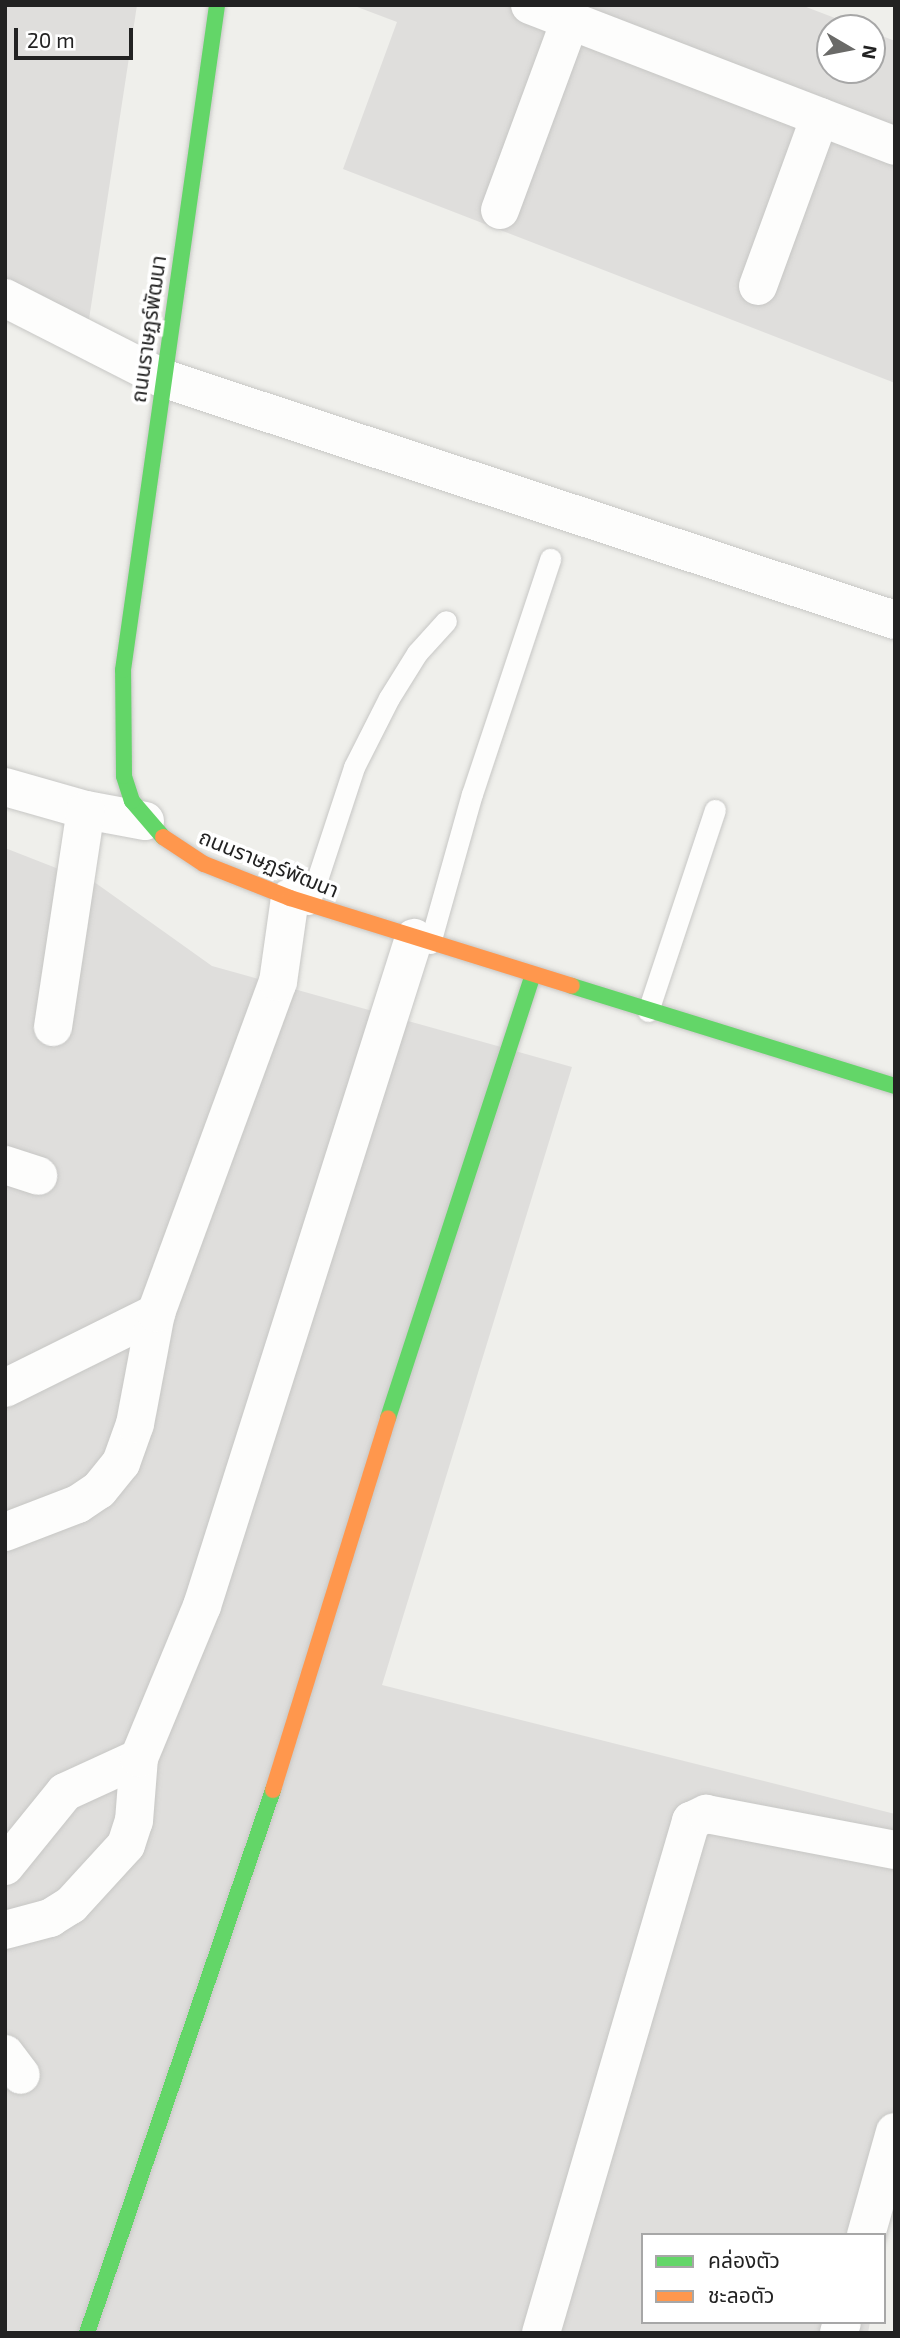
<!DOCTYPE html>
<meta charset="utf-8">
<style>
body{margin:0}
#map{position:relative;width:900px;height:2338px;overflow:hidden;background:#efefeb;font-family:"Exo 2","Noto Sans Thai",sans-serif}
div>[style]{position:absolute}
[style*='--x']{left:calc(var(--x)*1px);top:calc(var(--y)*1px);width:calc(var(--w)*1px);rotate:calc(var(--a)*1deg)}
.residential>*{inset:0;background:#dfdedc}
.roads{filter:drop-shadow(0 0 2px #c7c7c5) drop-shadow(0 0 2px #c7c7c5)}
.lane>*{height:21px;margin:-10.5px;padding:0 10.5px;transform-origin:10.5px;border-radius:10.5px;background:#fdfdfc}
.street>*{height:38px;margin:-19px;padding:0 19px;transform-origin:19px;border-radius:19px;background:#fdfdfc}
.fast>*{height:16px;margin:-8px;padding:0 8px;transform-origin:8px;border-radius:8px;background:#63d668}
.slow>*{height:16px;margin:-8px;padding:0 8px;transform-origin:8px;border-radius:8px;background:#ff974d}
span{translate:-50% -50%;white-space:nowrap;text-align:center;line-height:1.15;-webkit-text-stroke:7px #fff;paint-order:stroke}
.street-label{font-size:21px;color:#222}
.frame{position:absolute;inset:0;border:7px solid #222;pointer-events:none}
.legend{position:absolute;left:641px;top:2233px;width:245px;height:91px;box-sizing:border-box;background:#fff;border:2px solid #a7a7a7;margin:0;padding:9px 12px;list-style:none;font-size:21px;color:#222}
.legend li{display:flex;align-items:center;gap:14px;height:35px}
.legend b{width:35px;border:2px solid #a7a7a7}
.north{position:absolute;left:816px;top:14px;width:70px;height:70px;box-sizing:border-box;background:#fff;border:2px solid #a7a7a7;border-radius:50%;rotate:100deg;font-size:19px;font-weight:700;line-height:28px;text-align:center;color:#222}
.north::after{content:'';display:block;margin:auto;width:24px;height:32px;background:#6a6a68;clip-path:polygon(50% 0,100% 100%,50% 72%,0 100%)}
.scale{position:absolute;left:14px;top:28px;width:119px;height:32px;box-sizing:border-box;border:4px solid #222;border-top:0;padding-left:9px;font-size:21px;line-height:24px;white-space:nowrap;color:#222;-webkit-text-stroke:5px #fff;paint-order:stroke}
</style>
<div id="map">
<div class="residential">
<i style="clip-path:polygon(5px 5px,137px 5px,86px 339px,5px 296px)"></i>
<i style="clip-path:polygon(352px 5px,801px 5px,861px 28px,830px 28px,830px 70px,872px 70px,872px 32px,895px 41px,895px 383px,343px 169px,397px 22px)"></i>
<i style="clip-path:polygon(5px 848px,97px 884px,212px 966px,572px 1067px,382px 1685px,895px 1814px,895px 2187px,884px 2244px,884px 2235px,643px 2235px,643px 2322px,870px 2322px,868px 2333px,5px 2333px)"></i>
</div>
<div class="roads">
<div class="lane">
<i style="--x:309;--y:904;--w:144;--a:-71.8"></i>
<i style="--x:354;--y:767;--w:77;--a:-63.1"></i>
<i style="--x:389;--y:698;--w:53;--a:-58.1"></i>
<i style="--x:417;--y:653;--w:43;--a:-47.8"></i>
<i style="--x:430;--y:943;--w:155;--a:-74.3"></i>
<i style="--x:472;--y:794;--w:248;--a:-71.6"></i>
<i style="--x:648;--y:1011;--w:212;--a:-71.6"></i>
</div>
<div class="street">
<i style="--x:530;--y:5;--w:391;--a:21.1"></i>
<i style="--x:500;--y:210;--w:202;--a:-69.7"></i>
<i style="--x:758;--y:286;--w:180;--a:-69.9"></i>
<i style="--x:5;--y:298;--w:176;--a:27"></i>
<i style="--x:162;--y:378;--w:772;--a:18.27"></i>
<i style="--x:5;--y:787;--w:84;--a:15.9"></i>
<i style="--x:86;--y:810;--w:60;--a:10.6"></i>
<i style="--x:53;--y:1027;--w:219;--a:-81.4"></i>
<i style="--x:5;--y:1165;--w:35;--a:18"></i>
<i style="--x:5;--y:1388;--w:169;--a:-26.4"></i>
<i style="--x:5;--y:1532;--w:78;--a:-21"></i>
<i style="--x:78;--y:1504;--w:25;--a:-34"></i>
<i style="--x:99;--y:1490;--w:35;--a:-51"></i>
<i style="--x:121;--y:1463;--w:41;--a:-70.3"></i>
<i style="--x:135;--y:1424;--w:113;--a:-79.3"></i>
<i style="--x:156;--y:1313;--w:353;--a:-69.8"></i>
<i style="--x:278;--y:982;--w:85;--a:-81.9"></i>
<i style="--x:5;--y:1866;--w:95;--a:-51"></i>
<i style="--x:65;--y:1792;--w:81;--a:-24.7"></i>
<i style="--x:5;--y:1930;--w:47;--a:-14.9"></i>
<i style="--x:50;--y:1918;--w:25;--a:-32"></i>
<i style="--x:71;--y:1905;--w:81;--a:-47.5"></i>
<i style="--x:126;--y:1845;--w:25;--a:-72"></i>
<i style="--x:134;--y:1821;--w:63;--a:-85.5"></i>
<i style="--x:139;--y:1758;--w:165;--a:-67.5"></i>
<i style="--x:202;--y:1606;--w:701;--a:-72.39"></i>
<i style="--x:5;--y:2054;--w:26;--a:53"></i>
<i style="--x:866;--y:2235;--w:107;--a:-74.3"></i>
<i style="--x:541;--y:2333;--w:534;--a:-73.67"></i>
<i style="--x:691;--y:1821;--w:17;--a:-25"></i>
<i style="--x:706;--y:1814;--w:192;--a:10.8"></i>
<i style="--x:839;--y:2333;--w:11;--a:-75"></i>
</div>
<div class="fast">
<i style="--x:163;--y:837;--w:48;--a:-130.7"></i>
<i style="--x:132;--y:801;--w:26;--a:-108"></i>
<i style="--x:124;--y:776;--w:106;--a:-90.5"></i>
<i style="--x:123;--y:670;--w:672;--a:-81.95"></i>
<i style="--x:572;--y:986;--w:338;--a:17.2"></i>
<i style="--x:388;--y:1418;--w:466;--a:-71.9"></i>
<i style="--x:87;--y:2333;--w:574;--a:-71.09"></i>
</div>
<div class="slow">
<i style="--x:163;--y:837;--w:49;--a:33.4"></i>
<i style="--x:204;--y:864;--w:92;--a:21.6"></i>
<i style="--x:290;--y:898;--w:295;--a:17.3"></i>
<i style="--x:273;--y:1790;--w:389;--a:-72.8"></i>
</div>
</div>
<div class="street-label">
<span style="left:148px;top:329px;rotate:-82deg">ถนนราษฏร์พัฒนา</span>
<span style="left:269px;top:863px;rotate:22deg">ถนนราษฏร์พัฒนา</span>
</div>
<div class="frame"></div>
<ul class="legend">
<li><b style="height:9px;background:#63d668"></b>คล่องตัว</li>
<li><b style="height:9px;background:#ff974d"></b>ชะลอตัว</li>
</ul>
<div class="north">N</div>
<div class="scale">20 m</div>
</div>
